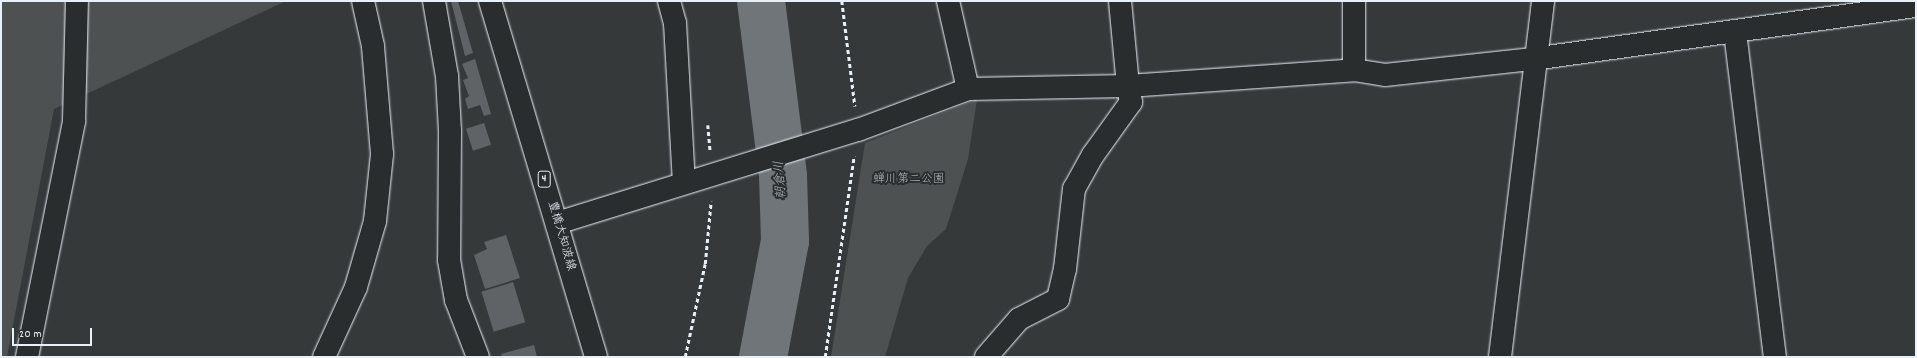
<!DOCTYPE html>
<meta charset="utf-8">
<style>
body{margin:0}
#map{position:relative;width:1917px;height:358px;overflow:hidden;background:#35393a;font-family:Dekko,"Klee One",sans-serif}
div>[style]{position:absolute}
[style*='--x']{left:calc(var(--x)*1px);top:calc(var(--y)*1px);width:calc(var(--w)*1px);rotate:calc(var(--a)*1deg)}
.green>*{inset:0;background:#4d5152}
.river>*{height:48px;margin:-24px;padding:0 24px;transform-origin:24px;border-radius:24px;background:#707579}
.building>*{inset:0;background:#5f6365;transform-origin:0 0}
.path>*{height:2.5px;margin-top:-1.25px;transform-origin:0;background:repeating-linear-gradient(90deg,#e8f1f8 0 4px,transparent 0 7px)}
.roads{filter:drop-shadow(0 0 1px #e8f1f8) drop-shadow(0 0 1px #e8f1f8)}
.minor>*{height:22px;margin:-11px;padding:0 11px;transform-origin:11px;border-radius:11px;background:#2a2d2e}
.tertiary>*{height:22px;margin:-11px;padding:0 11px;transform-origin:11px;border-radius:11px;background:#2a2d2e}
.primary>*{height:22px;margin:-11px;padding:0 11px;transform-origin:11px;border-radius:11px;background:#2a2d2e}
span{translate:-50% -50%;white-space:nowrap;text-align:center;line-height:1.15;-webkit-text-stroke:4px #2a2d2e;paint-order:stroke}
.shield-label span{padding:1px 3px;background:#2a2d2e;border:1px solid;border-radius:3px;-webkit-text-stroke-width:0}
.shield-label{font-size:11px;color:#e8f1f8;font-weight:700}
.park-label{font-size:12px;color:#b2b9be}
.street-label{font-size:12px;color:#e8f1f8}
.water-label{font-size:13px;color:#acb3b8;font-style:italic}
.frame{position:absolute;inset:0;border:2px solid #e8f1f8;pointer-events:none}
.scale{position:absolute;left:12px;top:328px;width:80px;height:18px;box-sizing:border-box;border:2px solid #e8f1f8;border-top:0;padding-left:5px;font-size:12px;line-height:14px;white-space:nowrap;color:#e8f1f8;-webkit-text-stroke:3px #2a2d2e;paint-order:stroke}
</style>
<div id="map">
<div class="green">
<i style="clip-path:polygon(1px 1px,286px 1px,54px 109px,7px 357px,1px 357px)"></i>
<i style="clip-path:polygon(977px 99px,968px 159px,946px 229px,927px 246px,908px 278px,885px 357px,831px 357px,865px 143px)"></i>
</div>
<div class="river">
<i style="--x:761;--y:1;--w:176;--a:82.8"></i>
<i style="--x:783;--y:176;--w:65;--a:88.2"></i>
<i style="--x:785;--y:241;--w:118;--a:100.7"></i>
</div>
<div class="building">
<i style="clip-path:polygon(451px 1px,458px 1px,473px 53px,465px 56px)"></i>
<i style="clip-path:polygon(475px 59px,491px 114px,484px 116px,480px 105px,468px 109px,465px 99px,469px 96px,463px 80px,468px 78px,462px 64px)"></i>
<i style="left:484px;top:123px;width:23px;height:19px;rotate:72deg"></i>
<i style="clip-path:polygon(506px 235px,520px 278px,485px 289px,474px 255px,487px 249px,484px 242px)"></i>
<i style="left:513px;top:282px;width:42px;height:33px;rotate:73deg"></i>
<i style="clip-path:polygon(534px 345px,537px 357px,502px 357px,501px 354px)"></i>
</div>
<div class="path">
<i style="--x:842;--y:1;--w:106;--a:82.9"></i>
<i style="--x:708;--y:125;--w:25;--a:85"></i>
<i style="--x:685;--y:357;--w:95;--a:-77.9"></i>
<i style="--x:705;--y:264;--w:63;--a:-84.6"></i>
<i style="--x:825;--y:357;--w:203;--a:-81.8"></i>
</div>
<div class="roads">
<div class="minor">
<i style="--x:434;--y:1;--w:76;--a:80.2"></i>
<i style="--x:447;--y:76;--w:55;--a:86.9"></i>
<i style="--x:450;--y:131;--w:129;--a:90.4"></i>
<i style="--x:449;--y:260;--w:41;--a:80.1"></i>
<i style="--x:456;--y:300;--w:61;--a:68.9"></i>
<i style="--x:669;--y:1;--w:23;--a:75"></i>
<i style="--x:675;--y:23;--w:159;--a:86.8"></i>
<i style="--x:948;--y:1;--w:90;--a:77.2"></i>
<i style="--x:1354;--y:1;--w:69;--a:90"></i>
<i style="--x:1735;--y:32;--w:327;--a:83"></i>
<i style="--x:557;--y:223;--w:315;--a:-17.2"></i>
<i style="--x:858;--y:130;--w:117;--a:-20.4"></i>
<i style="--x:968;--y:89;--w:160;--a:-1.1"></i>
<i style="--x:1128;--y:86;--w:227;--a:-4"></i>
<i style="--x:1354;--y:70;--w:31;--a:9"></i>
<i style="--x:1385;--y:75;--w:149;--a:-6.2"></i>
<i style="--x:1533;--y:59;--w:387;--a:-7.9"></i>
<i style="--x:27;--y:357;--w:241;--a:-78.7"></i>
<i style="--x:74;--y:121;--w:120;--a:-88.6"></i>
<i style="--x:324;--y:357;--w:77;--a:-65.4"></i>
<i style="--x:356;--y:287;--w:69;--a:-73.9"></i>
<i style="--x:375;--y:221;--w:67;--a:-84"></i>
<i style="--x:382;--y:154;--w:108;--a:-94.8"></i>
<i style="--x:373;--y:46;--w:46;--a:-102.5"></i>
<i style="--x:986;--y:357;--w:50;--a:-49"></i>
<i style="--x:1019;--y:319;--w:44;--a:-27.1"></i>
<i style="--x:1058;--y:299;--w:31;--a:-77"></i>
<i style="--x:1065;--y:269;--w:81;--a:-83.6"></i>
<i style="--x:1074;--y:189;--w:39;--a:-61"></i>
<i style="--x:1093;--y:155;--w:65;--a:-54.4"></i>
<i style="--x:1131;--y:102;--w:16;--a:-101"></i>
<i style="--x:1500;--y:357;--w:359;--a:-83.1"></i>
</div>
<div class="tertiary">
<i style="--x:1120;--y:1;--w:85;--a:84.6"></i>
</div>
<div class="primary">
<i style="--x:490;--y:1;--w:371;--a:73.4"></i>
</div>
</div>
<div class="shield-label">
<span style="left:544px;top:179px">4</span>
</div>
<div class="park-label">
<span style="left:909px;top:180px">蝉川第二公園</span>
</div>
<div class="street-label">
<span style="left:561px;top:236px;rotate:74deg">豊橋大知波線</span>
</div>
<div class="water-label">
<span style="left:782px;top:180px;rotate:-94deg">朝倉川</span>
</div>
<div class="frame"></div>
<div class="scale">20 m</div>
</div>
